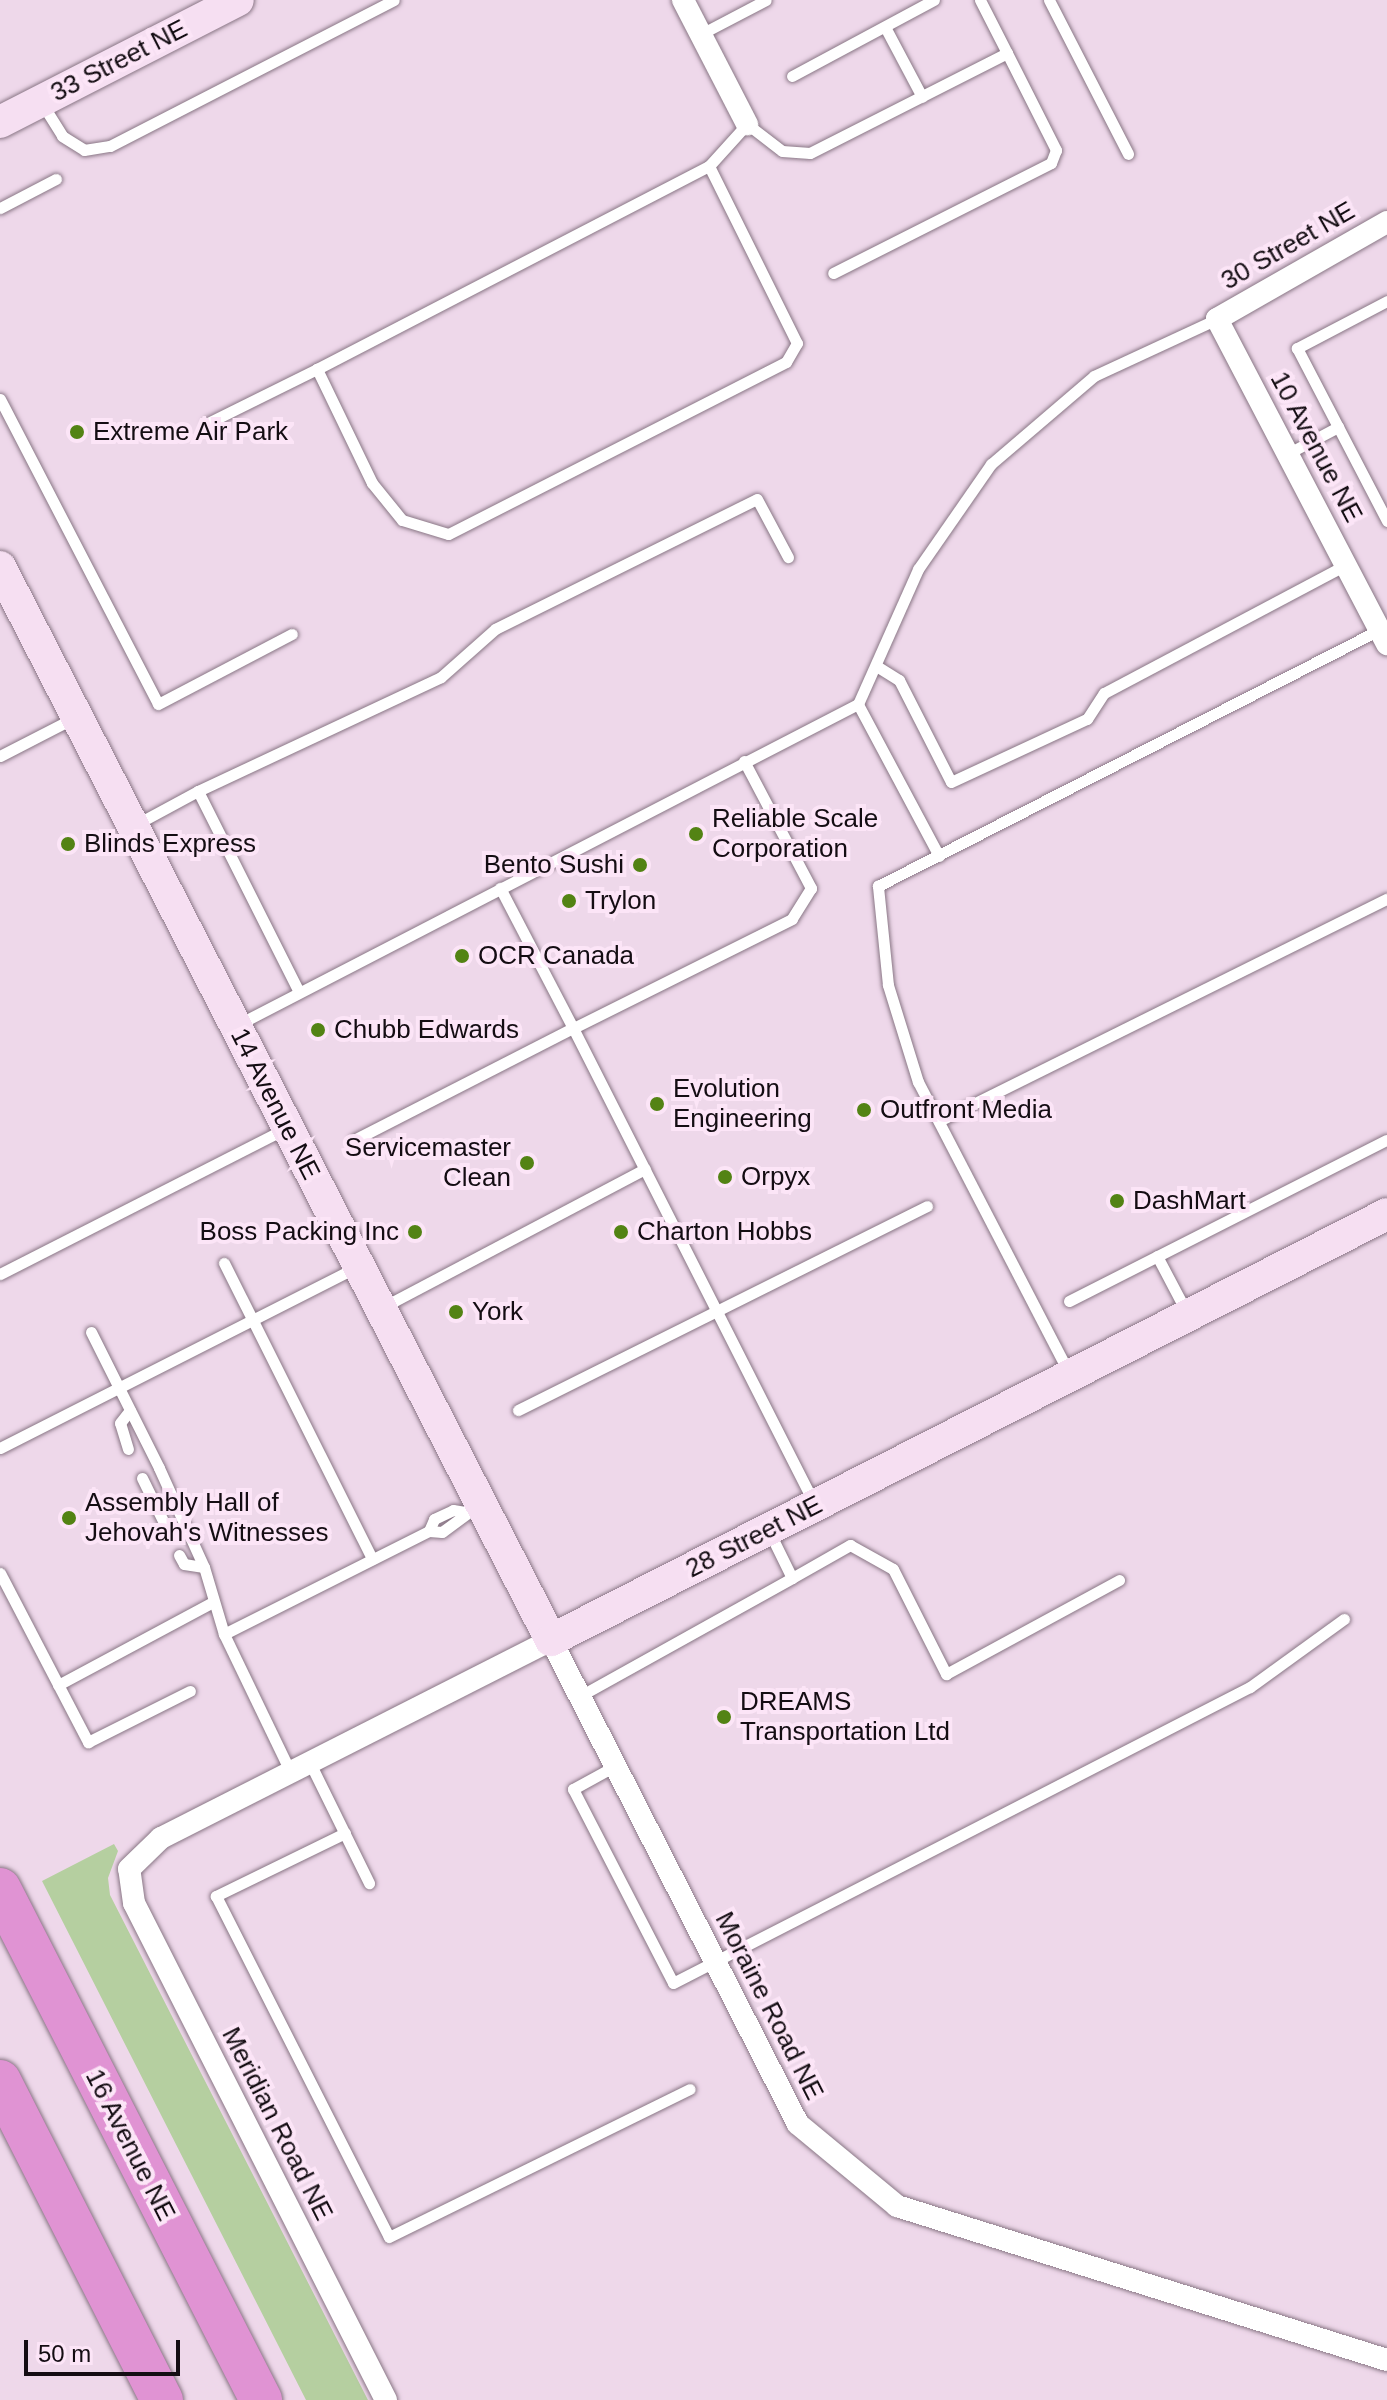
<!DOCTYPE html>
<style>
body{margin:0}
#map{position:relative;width:1387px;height:2400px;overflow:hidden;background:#eed8ea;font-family:Helvetica,sans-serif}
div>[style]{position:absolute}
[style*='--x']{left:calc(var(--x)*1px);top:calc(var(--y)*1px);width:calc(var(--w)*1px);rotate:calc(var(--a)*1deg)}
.green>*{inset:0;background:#b5cfa0}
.roads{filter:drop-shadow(0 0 2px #897685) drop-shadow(0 0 2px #897685)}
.lane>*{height:11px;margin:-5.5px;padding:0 5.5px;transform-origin:5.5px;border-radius:5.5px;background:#fff}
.street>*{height:22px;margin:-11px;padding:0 11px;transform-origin:11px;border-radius:11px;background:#fff}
.secondary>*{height:32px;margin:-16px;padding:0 16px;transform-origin:16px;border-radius:16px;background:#f6dff2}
.highway>*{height:42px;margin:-21px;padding:0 21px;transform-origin:21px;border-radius:21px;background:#e093d3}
.dots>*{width:22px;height:22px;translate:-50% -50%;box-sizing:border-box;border:4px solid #fce5f7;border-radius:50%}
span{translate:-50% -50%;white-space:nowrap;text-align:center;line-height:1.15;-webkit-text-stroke:8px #fce5f7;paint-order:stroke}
.street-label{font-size:26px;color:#140d13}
.poi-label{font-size:26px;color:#140d13}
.left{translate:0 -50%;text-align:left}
.right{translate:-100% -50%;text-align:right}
.scale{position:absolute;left:24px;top:2340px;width:156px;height:36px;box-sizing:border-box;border:4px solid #140d13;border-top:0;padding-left:10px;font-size:24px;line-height:28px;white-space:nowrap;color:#140d13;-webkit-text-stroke:6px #fce5f7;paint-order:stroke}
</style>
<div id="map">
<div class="green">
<i style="clip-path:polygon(114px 1844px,118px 1851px,108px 1878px,110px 1895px,368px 2400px,306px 2400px,42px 1881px)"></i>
</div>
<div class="roads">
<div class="lane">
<i style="--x:980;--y:0;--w:59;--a:63"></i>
<i style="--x:1049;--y:0;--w:173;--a:62.8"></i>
<i style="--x:885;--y:27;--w:79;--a:62.1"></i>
<i style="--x:701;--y:34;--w:73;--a:-27.6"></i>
<i style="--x:792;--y:76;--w:161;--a:-28.2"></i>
<i style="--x:43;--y:105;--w:36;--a:58"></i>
<i style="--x:62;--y:136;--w:26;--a:32"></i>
<i style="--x:84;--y:150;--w:26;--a:-9"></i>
<i style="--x:110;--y:146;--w:319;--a:-27.2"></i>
<i style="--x:709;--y:166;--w:198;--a:63.6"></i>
<i style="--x:797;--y:343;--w:22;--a:120"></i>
<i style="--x:786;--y:362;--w:379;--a:153"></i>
<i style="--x:448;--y:534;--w:48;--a:-163.1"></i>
<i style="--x:402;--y:520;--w:48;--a:-129"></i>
<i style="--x:372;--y:483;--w:127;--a:-115.8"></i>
<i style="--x:317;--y:369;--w:441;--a:-27.4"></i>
<i style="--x:709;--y:166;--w:57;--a:-47.9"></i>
<i style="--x:747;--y:124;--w:44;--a:37.6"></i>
<i style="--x:782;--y:151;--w:28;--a:4"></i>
<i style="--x:810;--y:153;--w:221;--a:-26.9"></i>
<i style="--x:1007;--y:53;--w:109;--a:63.2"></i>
<i style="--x:1056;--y:150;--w:14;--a:111"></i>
<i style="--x:1051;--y:163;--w:244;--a:153.2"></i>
<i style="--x:0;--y:208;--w:63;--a:-27.4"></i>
<i style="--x:1387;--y:301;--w:102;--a:152.4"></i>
<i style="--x:1297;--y:348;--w:195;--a:62.5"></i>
<i style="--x:0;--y:399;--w:343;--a:62.6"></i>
<i style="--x:158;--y:704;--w:151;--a:-27.6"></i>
<i style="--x:208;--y:423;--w:122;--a:-26.4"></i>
<i style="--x:1287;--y:454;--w:58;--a:-27.9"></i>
<i style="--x:878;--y:667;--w:25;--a:32"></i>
<i style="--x:899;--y:680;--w:114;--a:63"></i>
<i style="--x:951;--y:782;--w:150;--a:-24.9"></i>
<i style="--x:1087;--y:719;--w:31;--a:-57"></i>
<i style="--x:1104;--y:693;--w:274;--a:-27.9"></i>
<i style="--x:0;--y:756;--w:85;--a:-27.2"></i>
<i style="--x:744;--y:761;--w:144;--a:62.2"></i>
<i style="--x:811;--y:888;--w:36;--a:122"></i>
<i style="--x:792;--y:919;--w:245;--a:153.5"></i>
<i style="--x:573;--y:1028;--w:535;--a:63.1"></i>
<i style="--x:135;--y:825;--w:72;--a:-28.4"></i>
<i style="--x:939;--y:856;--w:172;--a:-118.1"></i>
<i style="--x:858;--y:704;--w:148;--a:-66"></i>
<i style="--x:918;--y:569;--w:128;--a:-55.2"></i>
<i style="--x:991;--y:464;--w:135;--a:-40.5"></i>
<i style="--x:1094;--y:376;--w:136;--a:-24.9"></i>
<i style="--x:299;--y:992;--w:225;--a:-116.7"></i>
<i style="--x:198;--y:791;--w:268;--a:-25.1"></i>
<i style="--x:441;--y:677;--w:72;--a:-41.6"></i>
<i style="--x:495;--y:629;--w:292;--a:-26.4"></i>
<i style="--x:757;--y:499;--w:66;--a:61.9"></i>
<i style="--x:239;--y:1024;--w:697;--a:-27.34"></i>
<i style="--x:939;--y:1121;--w:500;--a:-26.4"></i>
<i style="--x:354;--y:1140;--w:246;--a:-27.1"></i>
<i style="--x:573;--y:1028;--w:158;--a:-117.5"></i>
<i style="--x:1157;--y:1256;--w:62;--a:62.2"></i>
<i style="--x:224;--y:1263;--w:331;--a:63.4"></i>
<i style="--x:0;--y:1274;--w:322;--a:-27"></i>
<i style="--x:1069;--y:1301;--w:356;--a:-26.9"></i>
<i style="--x:383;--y:1307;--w:296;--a:-27.8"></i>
<i style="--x:91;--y:1332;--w:152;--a:63.4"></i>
<i style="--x:159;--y:1468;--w:109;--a:65.6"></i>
<i style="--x:204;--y:1567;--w:70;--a:73.4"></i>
<i style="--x:224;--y:1634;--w:154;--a:64.3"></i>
<i style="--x:1069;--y:1373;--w:328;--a:-117.4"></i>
<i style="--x:918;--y:1082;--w:102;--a:-107.2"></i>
<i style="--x:888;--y:985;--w:100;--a:-95.8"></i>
<i style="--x:878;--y:886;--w:563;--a:-27.07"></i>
<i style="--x:518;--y:1410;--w:457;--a:-26.5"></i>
<i style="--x:0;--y:1448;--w:402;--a:-26.9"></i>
<i style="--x:128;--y:1449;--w:27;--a:-107"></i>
<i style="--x:120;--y:1423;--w:16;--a:-52"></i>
<i style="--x:142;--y:1478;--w:52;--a:63.9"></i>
<i style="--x:429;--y:1531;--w:13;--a:-67"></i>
<i style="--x:434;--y:1519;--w:21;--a:-25"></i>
<i style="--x:453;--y:1510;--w:12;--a:9"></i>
<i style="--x:179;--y:1555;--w:10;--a:61"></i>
<i style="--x:184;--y:1564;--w:20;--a:9"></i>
<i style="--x:0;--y:1573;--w:191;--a:62.5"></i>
<i style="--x:88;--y:1742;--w:114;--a:-26.6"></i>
<i style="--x:792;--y:1578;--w:67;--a:-29.6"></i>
<i style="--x:850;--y:1545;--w:49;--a:29.2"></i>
<i style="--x:893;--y:1569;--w:118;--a:63.2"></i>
<i style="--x:946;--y:1674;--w:197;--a:-28.5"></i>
<i style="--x:224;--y:1634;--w:229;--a:-26.7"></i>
<i style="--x:429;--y:1531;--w:13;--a:4"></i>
<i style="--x:442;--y:1532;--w:47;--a:-36.4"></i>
<i style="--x:58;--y:1685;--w:176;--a:-28.2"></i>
<i style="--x:580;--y:1696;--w:243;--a:-29.1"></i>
<i style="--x:792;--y:1578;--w:52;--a:-116.1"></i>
<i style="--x:310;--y:1763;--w:134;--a:63.8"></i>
<i style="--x:615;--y:1766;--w:48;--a:151.3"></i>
<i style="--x:573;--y:1789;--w:218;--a:62.7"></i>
<i style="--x:673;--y:1983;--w:648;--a:-27.16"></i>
<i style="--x:1250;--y:1687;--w:116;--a:-35.9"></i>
<i style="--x:345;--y:1833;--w:144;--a:154"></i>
<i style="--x:216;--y:1896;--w:382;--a:63.1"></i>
<i style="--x:389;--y:2237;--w:335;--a:-26.2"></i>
</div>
<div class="street">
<i style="--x:683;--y:0;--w:140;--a:62.7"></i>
<i style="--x:1387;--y:222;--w:196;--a:150.3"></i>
<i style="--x:1217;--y:319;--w:367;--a:62.4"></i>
<i style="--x:386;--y:2400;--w:557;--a:-116.89"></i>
<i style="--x:134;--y:1903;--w:34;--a:-98"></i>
<i style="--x:129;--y:1869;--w:45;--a:-44.1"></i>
<i style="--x:161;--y:1838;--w:437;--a:-26.9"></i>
<i style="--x:551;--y:1640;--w:543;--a:62.96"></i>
<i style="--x:798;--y:2124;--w:129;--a:39.6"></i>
<i style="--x:897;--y:2206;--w:514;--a:17.45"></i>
</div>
<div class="secondary">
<i style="--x:0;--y:122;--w:267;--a:-27.1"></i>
<i style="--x:0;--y:567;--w:1206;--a:62.82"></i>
<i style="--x:551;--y:1640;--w:938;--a:-27"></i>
</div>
<div class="highway">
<i style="--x:0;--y:1889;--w:574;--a:62.94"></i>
<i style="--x:0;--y:2081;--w:358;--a:63.1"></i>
</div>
</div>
<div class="dots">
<i style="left:77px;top:432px;background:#538314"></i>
<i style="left:696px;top:834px;background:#538314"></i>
<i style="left:68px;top:844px;background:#538314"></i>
<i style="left:640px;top:865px;background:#538314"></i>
<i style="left:569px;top:901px;background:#538314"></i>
<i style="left:462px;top:956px;background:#538314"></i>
<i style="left:318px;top:1030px;background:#538314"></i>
<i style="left:657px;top:1104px;background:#538314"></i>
<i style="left:864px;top:1110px;background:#538314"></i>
<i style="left:527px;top:1163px;background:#538314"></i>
<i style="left:725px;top:1177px;background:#538314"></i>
<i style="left:1117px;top:1201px;background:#538314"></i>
<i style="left:415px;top:1232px;background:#538314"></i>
<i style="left:621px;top:1232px;background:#538314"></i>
<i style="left:456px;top:1312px;background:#538314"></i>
<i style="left:69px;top:1518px;background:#538314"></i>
<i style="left:724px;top:1717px;background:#538314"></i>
</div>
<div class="street-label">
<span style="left:119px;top:61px;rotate:-27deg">33 Street NE</span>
<span style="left:1288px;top:246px;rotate:-30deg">30 Street NE</span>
<span style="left:1316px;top:447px;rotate:62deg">10 Avenue NE</span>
<span style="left:275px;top:1104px;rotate:63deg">14 Avenue NE</span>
<span style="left:754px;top:1537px;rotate:-27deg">28 Street NE</span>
<span style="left:769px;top:2006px;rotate:63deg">Moraine Road NE</span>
<span style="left:277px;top:2124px;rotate:63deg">Meridian Road NE</span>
<span style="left:130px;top:2145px;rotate:63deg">16 Avenue NE</span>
</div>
<div class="poi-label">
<span class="left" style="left:93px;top:432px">Extreme Air Park</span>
<span class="left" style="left:712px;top:834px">Reliable Scale<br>Corporation</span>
<span class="left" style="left:84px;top:844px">Blinds Express</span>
<span class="right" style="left:624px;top:865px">Bento Sushi</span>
<span class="left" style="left:585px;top:901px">Trylon</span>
<span class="left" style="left:478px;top:956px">OCR Canada</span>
<span class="left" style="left:334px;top:1030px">Chubb Edwards</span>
<span class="left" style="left:673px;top:1104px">Evolution<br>Engineering</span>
<span class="left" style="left:880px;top:1110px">Outfront Media</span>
<span class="right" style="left:511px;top:1163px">Servicemaster<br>Clean</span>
<span class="left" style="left:741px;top:1177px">Orpyx</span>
<span class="left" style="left:1133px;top:1201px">DashMart</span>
<span class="right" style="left:399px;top:1232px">Boss Packing Inc</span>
<span class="left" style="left:637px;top:1232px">Charton Hobbs</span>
<span class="left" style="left:472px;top:1312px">York</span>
<span class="left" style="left:85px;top:1518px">Assembly Hall of<br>Jehovah's Witnesses</span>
<span class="left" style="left:740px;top:1717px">DREAMS<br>Transportation Ltd</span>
</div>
<div class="scale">50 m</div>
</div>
